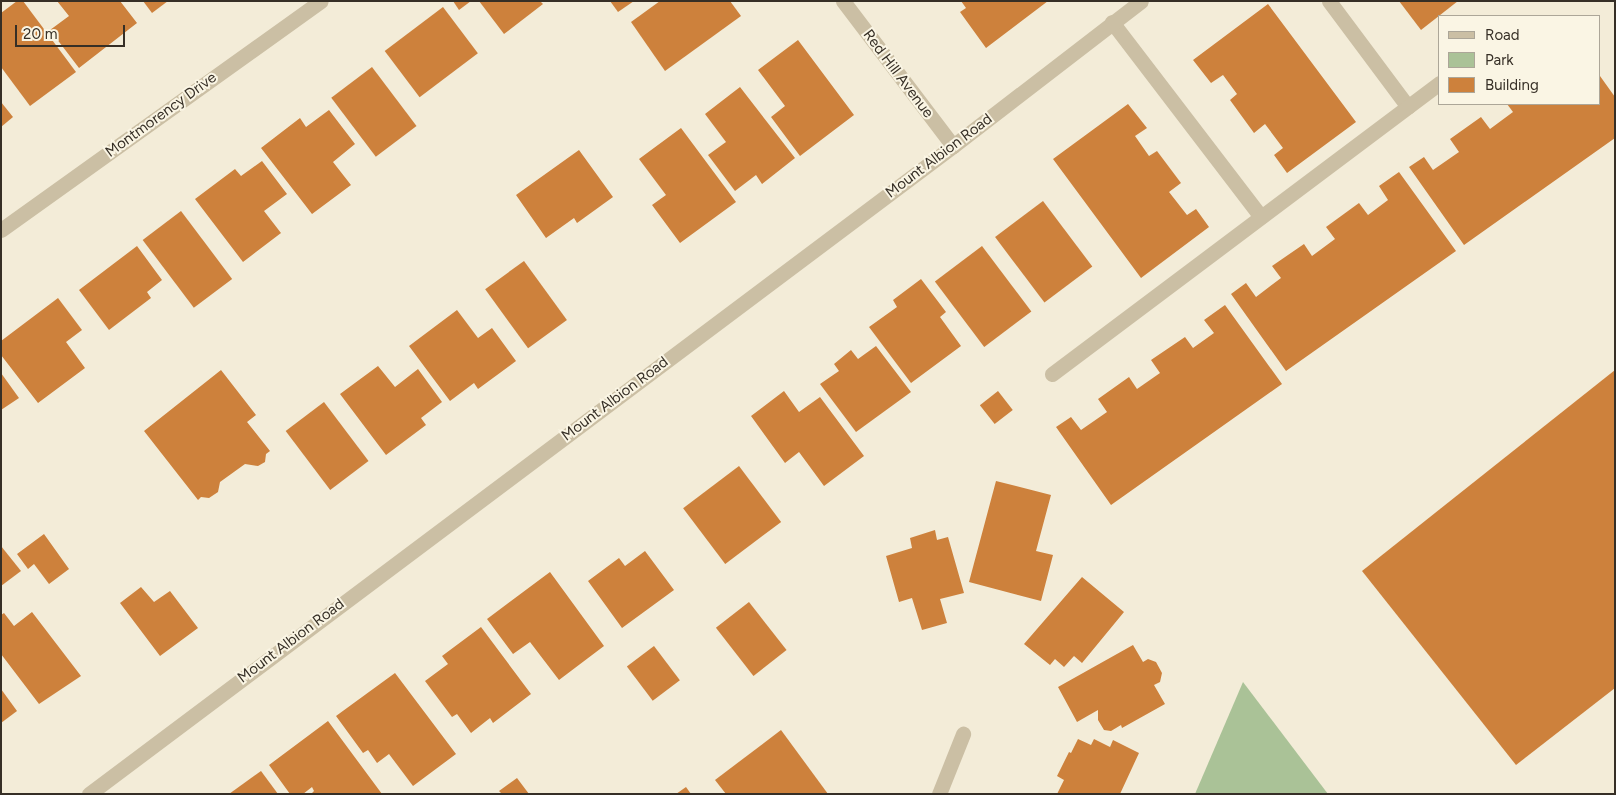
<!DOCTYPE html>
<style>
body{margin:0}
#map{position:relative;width:1616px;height:795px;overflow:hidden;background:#f3ecd8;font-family:Figtree,sans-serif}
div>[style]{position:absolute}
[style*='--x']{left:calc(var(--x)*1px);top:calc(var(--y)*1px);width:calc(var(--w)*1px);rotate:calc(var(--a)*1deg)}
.green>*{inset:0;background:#aac297}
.building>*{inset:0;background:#cd813c;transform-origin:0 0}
.minor>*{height:15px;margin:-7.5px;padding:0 7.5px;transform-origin:7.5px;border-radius:7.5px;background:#cbbfa4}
span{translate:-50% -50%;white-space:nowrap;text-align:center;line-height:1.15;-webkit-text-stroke:4px #faf5e4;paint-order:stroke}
.street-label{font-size:15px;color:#362f26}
.frame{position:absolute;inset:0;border:2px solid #362f26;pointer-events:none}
.legend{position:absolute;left:1438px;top:15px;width:162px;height:90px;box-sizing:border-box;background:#faf5e4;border:1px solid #aca698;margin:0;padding:6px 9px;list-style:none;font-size:15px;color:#362f26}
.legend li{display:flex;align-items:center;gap:10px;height:25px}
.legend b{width:25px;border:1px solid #aca698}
.scale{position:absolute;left:15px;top:25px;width:110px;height:22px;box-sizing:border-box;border:2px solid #362f26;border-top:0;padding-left:6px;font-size:15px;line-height:18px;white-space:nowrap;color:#362f26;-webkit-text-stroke:4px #faf5e4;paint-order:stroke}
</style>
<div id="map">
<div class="green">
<i style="clip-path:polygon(1243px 682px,1328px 794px,1195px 794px)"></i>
</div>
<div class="building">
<i style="clip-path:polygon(17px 1px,23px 1px,76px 72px,30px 106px,1px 67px,1px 13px)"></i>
<i style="clip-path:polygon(57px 1px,120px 1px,137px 23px,79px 68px,50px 30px,69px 16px)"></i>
<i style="clip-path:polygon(143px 1px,168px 1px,152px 13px)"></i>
<i style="clip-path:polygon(453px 1px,471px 1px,459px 10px)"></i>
<i style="clip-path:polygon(479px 1px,540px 1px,543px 4px,504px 34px)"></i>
<i style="clip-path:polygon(610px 1px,634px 1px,618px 12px)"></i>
<i style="clip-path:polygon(660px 1px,730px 1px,741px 16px,665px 71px,631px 22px)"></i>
<i style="clip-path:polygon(961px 1px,1048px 1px,986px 48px,960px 12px,966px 8px)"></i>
<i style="clip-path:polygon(1399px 1px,1458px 1px,1421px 30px)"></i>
<i style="clip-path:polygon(1268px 4px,1356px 122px,1287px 173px,1274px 155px,1283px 148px,1265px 124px,1254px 133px,1230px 100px,1237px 94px,1223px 75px,1211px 83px,1193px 60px)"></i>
<i style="left:443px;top:7px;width:58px;height:73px;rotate:53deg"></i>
<i style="clip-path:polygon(798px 40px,854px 115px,800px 156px,771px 117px,785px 106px,758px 70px)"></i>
<i style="left:372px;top:67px;width:74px;height:51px;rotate:53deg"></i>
<i style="clip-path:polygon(1600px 76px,1615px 97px,1615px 138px,1464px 245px,1409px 167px,1424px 157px,1433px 170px,1459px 152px,1450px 139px,1481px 117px,1490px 129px,1513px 112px,1507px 104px,1600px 104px)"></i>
<i style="clip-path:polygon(740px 87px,795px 158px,762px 184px,756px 175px,735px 191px,708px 155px,726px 142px,705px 114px)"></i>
<i style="clip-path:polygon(1px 102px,13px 117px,1px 127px)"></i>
<i style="clip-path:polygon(1128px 104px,1147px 128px,1135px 136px,1149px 156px,1157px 151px,1181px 183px,1169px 192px,1187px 215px,1196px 209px,1209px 227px,1141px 278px,1053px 159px)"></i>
<i style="clip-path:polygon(329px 110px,355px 144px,333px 162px,351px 185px,312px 214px,261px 148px,300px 118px,306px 127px)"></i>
<i style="clip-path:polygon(681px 128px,736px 202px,680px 243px,652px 205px,666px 195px,639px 159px)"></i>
<i style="clip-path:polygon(579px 150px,613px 197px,577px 223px,574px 218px,546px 238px,516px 195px)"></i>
<i style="clip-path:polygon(262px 161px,287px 194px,264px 211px,281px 233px,243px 262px,195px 199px,235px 169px,241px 176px)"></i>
<i style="clip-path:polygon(1399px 172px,1456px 251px,1286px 371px,1231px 294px,1246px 283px,1256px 297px,1281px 278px,1272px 266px,1304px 244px,1312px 256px,1335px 239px,1326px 227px,1359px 203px,1368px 215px,1388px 200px,1379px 186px)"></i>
<i style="left:1043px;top:201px;width:82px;height:60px;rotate:53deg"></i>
<i style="left:181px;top:211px;width:85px;height:48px;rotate:53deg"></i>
<i style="clip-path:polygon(137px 246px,162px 280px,147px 292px,151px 298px,109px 330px,79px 290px)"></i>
<i style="left:982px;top:246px;width:82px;height:59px;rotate:53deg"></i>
<i style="left:524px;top:261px;width:73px;height:48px;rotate:54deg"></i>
<i style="clip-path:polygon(921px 279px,946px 312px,940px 317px,961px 346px,911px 383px,869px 327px,897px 307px,893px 300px)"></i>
<i style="clip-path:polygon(58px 298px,82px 330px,66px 342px,85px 368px,38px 403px,1px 355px,1px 341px)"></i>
<i style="clip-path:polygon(1225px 305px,1282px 384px,1111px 505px,1056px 427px,1071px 417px,1081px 430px,1107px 412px,1098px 399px,1129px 377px,1137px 389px,1160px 373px,1151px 360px,1185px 337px,1193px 348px,1214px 333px,1204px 320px)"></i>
<i style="clip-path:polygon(457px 310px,478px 338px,492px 328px,516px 361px,478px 389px,474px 383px,450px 401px,409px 346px)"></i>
<i style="clip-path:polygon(876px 346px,911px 392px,856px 432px,820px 384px,839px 371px,834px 364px,851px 350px,858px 359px)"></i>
<i style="clip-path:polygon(378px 366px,395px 387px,418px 369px,442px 402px,421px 418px,426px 425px,386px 455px,340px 394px)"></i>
<i style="clip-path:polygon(221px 370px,256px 415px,247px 422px,270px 451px,266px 454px,265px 462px,258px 466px,245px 464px,220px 482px,218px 492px,209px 498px,201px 497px,198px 500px,144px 431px)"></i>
<i style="clip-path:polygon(1615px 370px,1615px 688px,1516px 765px,1362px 571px)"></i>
<i style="clip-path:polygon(1px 373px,19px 398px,1px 410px)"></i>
<i style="clip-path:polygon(784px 391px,799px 412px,820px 397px,864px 456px,824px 486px,799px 452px,785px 463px,751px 416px)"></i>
<i style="left:998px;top:391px;width:24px;height:23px;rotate:52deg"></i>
<i style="left:324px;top:402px;width:74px;height:48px;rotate:53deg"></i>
<i style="left:739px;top:466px;width:70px;height:70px;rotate:53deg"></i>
<i style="clip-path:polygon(996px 481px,1051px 495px,1036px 551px,1053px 555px,1041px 601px,969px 582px)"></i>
<i style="clip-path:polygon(935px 530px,937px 540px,948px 537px,964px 593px,940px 599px,947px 623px,922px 630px,912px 598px,899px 602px,886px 556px,912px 548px,910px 538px)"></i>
<i style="clip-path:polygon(44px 534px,69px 569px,49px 584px,34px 564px,28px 569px,17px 554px)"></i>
<i style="clip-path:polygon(1px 546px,21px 571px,1px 586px)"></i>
<i style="clip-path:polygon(645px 551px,674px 590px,622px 628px,588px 581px,619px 558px,625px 566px)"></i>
<i style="clip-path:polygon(550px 572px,604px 646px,559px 680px,530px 642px,513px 654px,487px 619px)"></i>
<i style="clip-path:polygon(1082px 577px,1124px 612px,1082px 663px,1074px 656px,1064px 667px,1055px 659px,1050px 665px,1024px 644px)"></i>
<i style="clip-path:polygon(141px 587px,154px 602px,170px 591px,198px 628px,160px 656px,120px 603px)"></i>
<i style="left:749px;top:602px;width:61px;height:42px;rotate:52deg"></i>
<i style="clip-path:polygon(32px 612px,81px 676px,39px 704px,1px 654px,1px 615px,4px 613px,14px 626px)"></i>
<i style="clip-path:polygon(481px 627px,531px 694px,493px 723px,490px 718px,471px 733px,457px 714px,452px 717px,425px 681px,448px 664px,442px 656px)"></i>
<i style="clip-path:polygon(1133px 645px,1143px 662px,1148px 659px,1156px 662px,1162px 673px,1160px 682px,1154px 685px,1165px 704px,1122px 728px,1121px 725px,1111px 731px,1104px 730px,1098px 720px,1098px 710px,1077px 722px,1058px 687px)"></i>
<i style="left:654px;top:646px;width:43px;height:34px;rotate:53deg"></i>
<i style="clip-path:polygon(395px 673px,456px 754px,413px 786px,389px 754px,377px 763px,368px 750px,363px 753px,336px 716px)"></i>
<i style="clip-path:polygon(1px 689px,17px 711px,1px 723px)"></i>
<i style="clip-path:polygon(328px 721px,382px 794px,311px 794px,314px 791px,312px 787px,303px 794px,290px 794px,269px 765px)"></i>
<i style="clip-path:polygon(781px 730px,828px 794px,726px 794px,715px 780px)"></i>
<i style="clip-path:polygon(1078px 739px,1091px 745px,1094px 739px,1110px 747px,1113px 740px,1139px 753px,1120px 794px,1057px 794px,1064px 780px,1057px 776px,1069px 752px,1071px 753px)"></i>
<i style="clip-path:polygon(261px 771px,278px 794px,229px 794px)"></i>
<i style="clip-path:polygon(517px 778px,529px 794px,502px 794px,499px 791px)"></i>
<i style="clip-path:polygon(686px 787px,691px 794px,676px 794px)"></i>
</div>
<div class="minor">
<i style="--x:843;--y:1;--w:182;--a:52.8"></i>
<i style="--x:1329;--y:1;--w:132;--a:53.3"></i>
<i style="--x:1112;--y:22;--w:245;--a:52.6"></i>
<i style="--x:1;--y:230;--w:393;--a:-35.6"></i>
<i style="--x:1052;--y:374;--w:485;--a:-36.9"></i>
<i style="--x:89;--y:794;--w:1080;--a:-36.87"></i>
<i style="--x:953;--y:146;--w:237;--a:-37.6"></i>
<i style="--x:939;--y:794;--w:65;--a:-68.2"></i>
</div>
<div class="street-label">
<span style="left:898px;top:74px;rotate:53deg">Red Hill Avenue</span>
<span style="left:161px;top:115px;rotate:-36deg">Montmorency Drive</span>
<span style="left:939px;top:156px;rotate:-37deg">Mount Albion Road</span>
<span style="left:615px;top:399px;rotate:-37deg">Mount Albion Road</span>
<span style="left:291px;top:641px;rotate:-37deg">Mount Albion Road</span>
</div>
<div class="frame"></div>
<ul class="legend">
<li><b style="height:6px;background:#cbbfa4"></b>Road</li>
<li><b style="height:14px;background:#aac297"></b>Park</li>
<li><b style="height:14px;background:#cd813c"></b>Building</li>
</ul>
<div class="scale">20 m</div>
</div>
